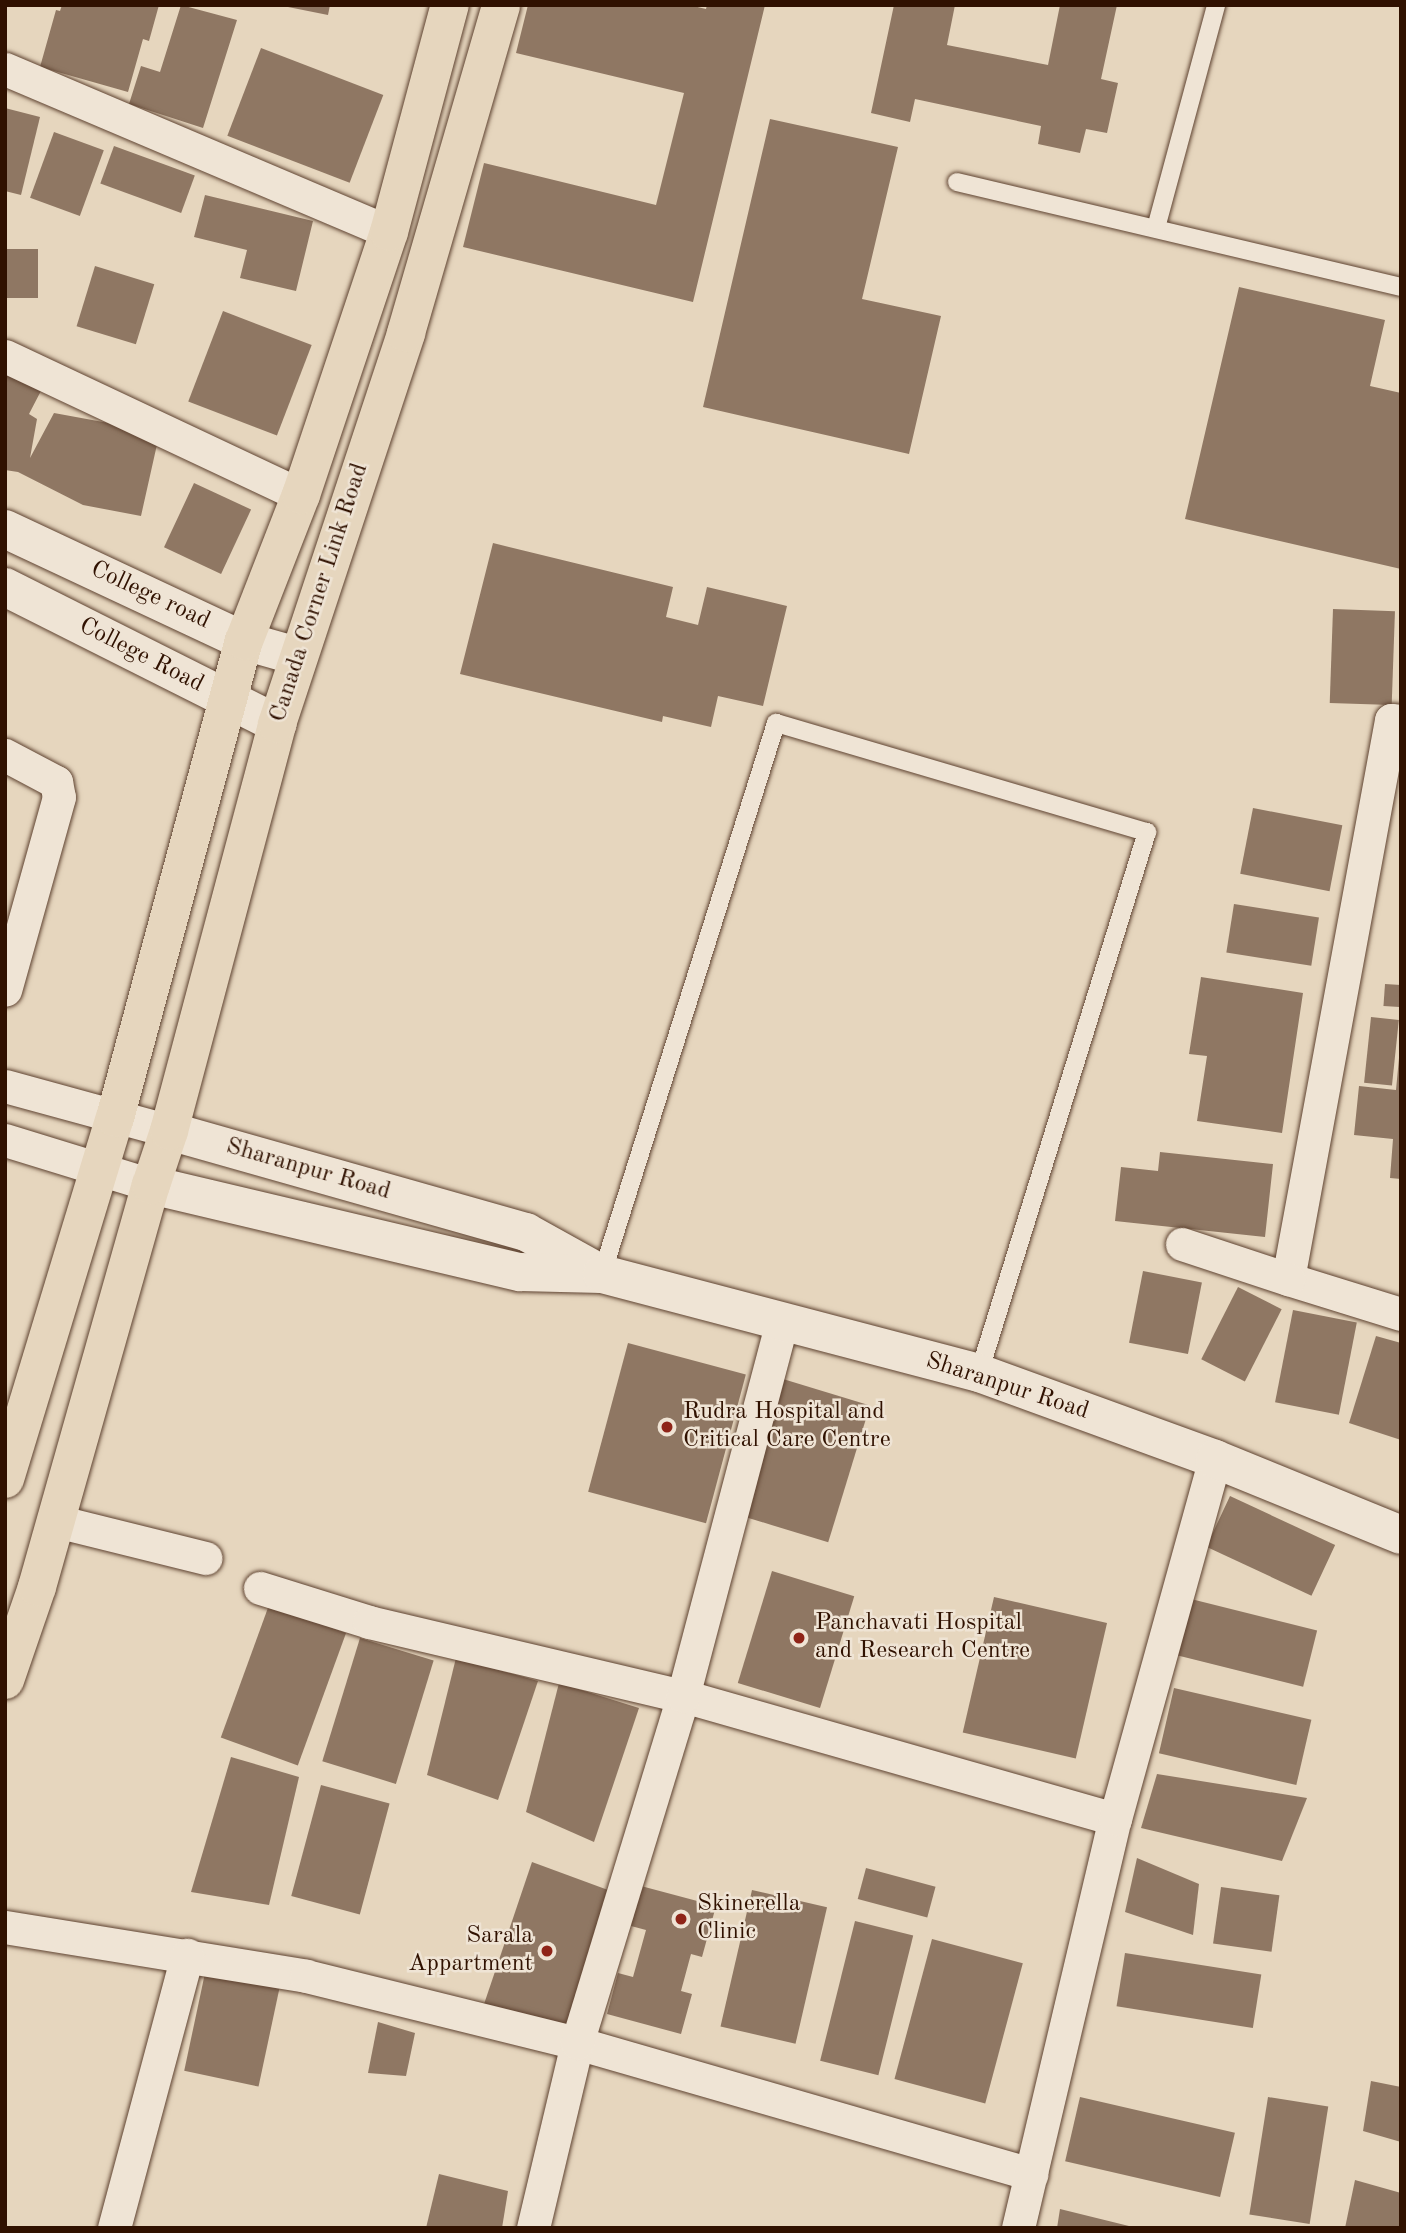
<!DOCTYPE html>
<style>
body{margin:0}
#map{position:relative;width:1406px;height:2233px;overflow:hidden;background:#e6d6be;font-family:"Old Standard TT",serif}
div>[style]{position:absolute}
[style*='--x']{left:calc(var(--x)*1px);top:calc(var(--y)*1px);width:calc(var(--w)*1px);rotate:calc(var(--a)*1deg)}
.building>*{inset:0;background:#8f7763;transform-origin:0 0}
.roads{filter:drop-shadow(0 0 2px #5e4230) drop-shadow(0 0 2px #5e4230)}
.lane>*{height:18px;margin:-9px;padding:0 9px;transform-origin:9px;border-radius:9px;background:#efe4d5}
.street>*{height:33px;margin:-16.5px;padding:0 16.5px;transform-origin:16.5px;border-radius:16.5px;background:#efe4d5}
.secondary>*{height:38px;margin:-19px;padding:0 19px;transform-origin:19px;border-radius:19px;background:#efe4d5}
.primary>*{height:38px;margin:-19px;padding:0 19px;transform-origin:19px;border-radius:19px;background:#e6d6be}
.dots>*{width:19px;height:19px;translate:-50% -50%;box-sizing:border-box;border:4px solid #efe4d5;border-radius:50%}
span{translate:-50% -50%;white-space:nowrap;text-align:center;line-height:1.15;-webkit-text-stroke:5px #efe4d5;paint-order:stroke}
.street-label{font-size:24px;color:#301100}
.poi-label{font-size:24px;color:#301100}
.left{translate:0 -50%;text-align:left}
.right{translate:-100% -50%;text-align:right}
.frame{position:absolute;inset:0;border:7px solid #301100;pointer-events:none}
</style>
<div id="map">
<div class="building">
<i style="clip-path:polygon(62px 5px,159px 5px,149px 41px,143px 39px,128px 92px,40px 67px,56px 10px,60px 11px)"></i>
<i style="clip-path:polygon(181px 5px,237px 20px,203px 128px,129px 104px,141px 66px,160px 72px)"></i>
<i style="clip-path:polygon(278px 5px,330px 5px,328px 15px)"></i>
<i style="clip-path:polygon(528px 5px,689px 5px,706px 9px,707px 5px,765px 5px,693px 302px,463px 247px,484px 163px,656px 205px,684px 93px,516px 53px)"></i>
<i style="clip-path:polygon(894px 5px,955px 5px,947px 45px,1048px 65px,1060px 5px,1117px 5px,1101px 79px,1118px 83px,1107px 133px,1086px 129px,1080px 153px,1038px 144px,1041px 126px,915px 99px,910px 122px,871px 113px)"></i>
<i style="left:261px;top:48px;width:131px;height:94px;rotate:21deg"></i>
<i style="clip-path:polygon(5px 108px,40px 117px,21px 195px,5px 191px)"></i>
<i style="clip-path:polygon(770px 119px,898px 147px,862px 299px,941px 316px,909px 454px,703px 407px)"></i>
<i style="left:54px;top:132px;width:53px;height:70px;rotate:20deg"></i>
<i style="left:114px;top:146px;width:86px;height:40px;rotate:20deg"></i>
<i style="clip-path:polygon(205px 195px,313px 221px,296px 291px,240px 278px,247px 250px,194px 237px)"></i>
<i style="left:5px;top:249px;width:33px;height:49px"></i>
<i style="left:95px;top:266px;width:62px;height:63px;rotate:17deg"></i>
<i style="clip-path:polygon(1239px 287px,1385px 320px,1370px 386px,1401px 393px,1401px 569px,1185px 519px)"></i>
<i style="left:223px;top:311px;width:95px;height:97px;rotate:21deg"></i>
<i style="clip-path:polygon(5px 370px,43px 387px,29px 414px,37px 419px,30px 458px,54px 413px,114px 424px,158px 440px,141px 516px,83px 505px,18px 472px,5px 470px)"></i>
<i style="left:194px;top:483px;width:63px;height:71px;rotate:25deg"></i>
<i style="clip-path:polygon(493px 543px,673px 587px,666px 617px,698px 625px,707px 587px,787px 606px,763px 706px,718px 696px,711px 727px,663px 716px,662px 722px,460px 674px)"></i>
<i style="left:1333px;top:609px;width:62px;height:94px;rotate:2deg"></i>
<i style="left:1253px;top:808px;width:91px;height:67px;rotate:11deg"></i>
<i style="left:1234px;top:904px;width:86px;height:49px;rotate:9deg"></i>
<i style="clip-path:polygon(1201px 977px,1303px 993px,1282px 1133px,1197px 1121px,1207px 1056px,1189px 1054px)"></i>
<i style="left:1385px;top:984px;width:16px;height:22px;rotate:4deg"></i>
<i style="left:1371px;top:1017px;width:28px;height:66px;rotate:6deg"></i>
<i style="clip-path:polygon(1399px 1058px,1401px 1059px,1401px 1179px,1390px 1178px,1393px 1139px,1354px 1135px,1359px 1086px,1396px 1090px)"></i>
<i style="clip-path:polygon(1160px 1152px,1273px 1164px,1265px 1237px,1115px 1221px,1121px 1167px,1158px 1171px)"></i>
<i style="left:1143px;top:1271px;width:60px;height:73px;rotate:11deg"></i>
<i style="left:1238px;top:1287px;width:49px;height:81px;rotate:27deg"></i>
<i style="left:1293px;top:1310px;width:65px;height:94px;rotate:11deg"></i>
<i style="clip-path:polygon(1376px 1336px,1401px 1343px,1401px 1440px,1349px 1423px)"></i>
<i style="left:628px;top:1343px;width:122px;height:154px;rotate:15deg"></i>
<i style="left:783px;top:1379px;width:91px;height:143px;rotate:17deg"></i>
<i style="left:1230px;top:1496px;width:116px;height:56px;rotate:25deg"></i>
<i style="left:772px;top:1571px;width:86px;height:117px;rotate:17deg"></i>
<i style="left:994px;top:1597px;width:116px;height:139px;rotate:13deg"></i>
<i style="left:1191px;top:1599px;width:130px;height:58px;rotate:14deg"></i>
<i style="left:269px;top:1605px;width:82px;height:141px;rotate:20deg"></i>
<i style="left:360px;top:1638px;width:77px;height:129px;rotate:17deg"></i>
<i style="clip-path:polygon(456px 1658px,538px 1681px,498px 1800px,427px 1775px)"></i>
<i style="clip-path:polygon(559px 1683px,639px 1708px,594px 1842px,526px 1812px)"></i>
<i style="left:1174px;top:1688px;width:141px;height:67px;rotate:13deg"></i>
<i style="clip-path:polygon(231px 1757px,299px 1777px,269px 1905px,191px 1892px)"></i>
<i style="clip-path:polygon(1157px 1774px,1307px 1798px,1282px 1861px,1141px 1828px)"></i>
<i style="left:321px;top:1785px;width:71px;height:115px;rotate:15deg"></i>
<i style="clip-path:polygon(1137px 1858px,1199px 1884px,1193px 1935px,1125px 1912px)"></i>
<i style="clip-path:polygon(532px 1862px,608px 1890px,570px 2034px,481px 2013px)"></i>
<i style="left:866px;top:1868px;width:72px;height:32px;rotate:15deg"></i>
<i style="clip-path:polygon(641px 1886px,716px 1906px,702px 1957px,691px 1954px,681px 1991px,692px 1994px,681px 2034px,607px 2014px,618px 1973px,633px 1977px,646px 1930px,631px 1926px)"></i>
<i style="left:1221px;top:1887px;width:59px;height:57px;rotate:8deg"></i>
<i style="left:752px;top:1890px;width:77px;height:140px;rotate:13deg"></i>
<i style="left:855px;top:1921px;width:60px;height:144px;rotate:14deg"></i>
<i style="left:932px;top:1939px;width:94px;height:145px;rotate:15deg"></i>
<i style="left:1125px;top:1953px;width:138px;height:54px;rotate:9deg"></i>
<i style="left:205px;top:1973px;width:76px;height:100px;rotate:12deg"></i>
<i style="clip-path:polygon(378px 2022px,415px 2033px,406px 2076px,368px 2073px)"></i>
<i style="clip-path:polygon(1371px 2081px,1401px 2087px,1401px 2142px,1363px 2131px)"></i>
<i style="left:1080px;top:2097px;width:159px;height:66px;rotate:13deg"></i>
<i style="left:1268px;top:2097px;width:61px;height:119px;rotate:9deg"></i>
<i style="clip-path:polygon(439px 2174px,508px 2191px,502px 2228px,426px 2228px)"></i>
<i style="clip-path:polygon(1355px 2180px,1401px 2193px,1401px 2228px,1345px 2228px)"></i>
<i style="clip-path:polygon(1060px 2209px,1133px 2227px,1133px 2228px,1057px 2228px)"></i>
</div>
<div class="roads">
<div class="lane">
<i style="--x:957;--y:182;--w:456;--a:13.3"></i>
<i style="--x:1156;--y:228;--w:231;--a:-74.9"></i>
<i style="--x:602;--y:1274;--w:578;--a:-72.47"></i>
<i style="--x:776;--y:723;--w:387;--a:16.4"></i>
<i style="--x:1147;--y:832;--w:566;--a:107.25"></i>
</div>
<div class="street">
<i style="--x:5;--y:69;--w:417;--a:23"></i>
<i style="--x:5;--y:356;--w:327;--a:25.2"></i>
<i style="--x:1401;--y:721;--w:10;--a:-174"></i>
<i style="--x:1391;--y:720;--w:568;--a:100.44"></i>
<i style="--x:1288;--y:1279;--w:118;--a:17.2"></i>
<i style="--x:5;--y:755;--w:58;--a:27.9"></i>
<i style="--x:56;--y:782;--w:15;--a:79"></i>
<i style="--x:59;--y:797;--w:200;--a:105.6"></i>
<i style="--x:5;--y:1086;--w:170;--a:15.3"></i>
<i style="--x:5;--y:1140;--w:153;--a:17.1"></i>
<i style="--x:1182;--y:1244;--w:112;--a:18.3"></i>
<i style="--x:56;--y:1521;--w:154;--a:13.9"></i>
<i style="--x:260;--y:1588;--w:114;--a:17.3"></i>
<i style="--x:369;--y:1622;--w:323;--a:13.3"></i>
<i style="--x:683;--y:1696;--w:449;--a:15.9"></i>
<i style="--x:5;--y:1927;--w:305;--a:9.2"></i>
<i style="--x:306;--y:1976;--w:279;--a:13.9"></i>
<i style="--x:577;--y:2043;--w:473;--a:16.1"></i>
<i style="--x:114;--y:2228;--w:283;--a:-75"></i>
<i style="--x:533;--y:2228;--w:190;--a:-76.6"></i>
<i style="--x:577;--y:2043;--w:363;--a:-73"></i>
<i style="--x:683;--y:1696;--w:388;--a:-75.2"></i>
<i style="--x:1018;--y:2228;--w:420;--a:-76.7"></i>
<i style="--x:1115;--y:1819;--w:374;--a:-74.5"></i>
</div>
<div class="secondary">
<i style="--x:5;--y:529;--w:264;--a:25.1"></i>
<i style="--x:244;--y:641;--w:55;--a:15.8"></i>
<i style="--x:5;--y:587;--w:305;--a:26.7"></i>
<i style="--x:169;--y:1131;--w:371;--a:15.8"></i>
<i style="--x:526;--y:1232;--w:82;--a:29.1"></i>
<i style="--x:151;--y:1185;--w:379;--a:13.3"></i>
<i style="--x:520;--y:1272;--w:82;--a:1.4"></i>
<i style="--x:602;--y:1274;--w:390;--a:14.7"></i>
<i style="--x:979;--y:1373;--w:251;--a:20"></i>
<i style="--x:1215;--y:1459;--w:201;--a:22.2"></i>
</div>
<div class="primary">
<i style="--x:5;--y:1479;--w:377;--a:-73.1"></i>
<i style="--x:115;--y:1118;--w:494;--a:-74.9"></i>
<i style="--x:244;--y:641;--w:157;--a:-68.7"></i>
<i style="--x:301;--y:495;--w:277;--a:-71.5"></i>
<i style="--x:389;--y:232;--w:235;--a:-75"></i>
<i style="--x:5;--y:1680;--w:98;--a:-71"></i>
<i style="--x:37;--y:1587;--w:418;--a:-74.2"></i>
<i style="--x:151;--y:1185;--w:57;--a:-71.6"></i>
<i style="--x:169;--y:1131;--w:421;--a:-75.1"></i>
<i style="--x:277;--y:724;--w:412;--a:-71.7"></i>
<i style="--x:406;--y:333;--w:341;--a:-73.8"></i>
</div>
</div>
<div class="dots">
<i style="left:667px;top:1427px;background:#8f2418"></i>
<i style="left:799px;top:1638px;background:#8f2418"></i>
<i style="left:681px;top:1919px;background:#8f2418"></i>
<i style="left:547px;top:1951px;background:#8f2418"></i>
</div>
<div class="street-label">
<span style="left:320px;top:593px;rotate:-72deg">Canada Corner Link Road</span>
<span style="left:150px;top:596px;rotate:25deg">College road</span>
<span style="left:141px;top:656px;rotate:27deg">College Road</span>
<span style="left:308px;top:1170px;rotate:16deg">Sharanpur Road</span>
<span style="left:1007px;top:1387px;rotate:18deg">Sharanpur Road</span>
</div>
<div class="poi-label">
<span class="left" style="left:683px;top:1427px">Rudra Hospital and<br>Critical Care Centre</span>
<span class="left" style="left:815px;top:1638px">Panchavati Hospital<br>and Research Centre</span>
<span class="left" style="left:697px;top:1919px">Skinerella<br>Clinic</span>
<span class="right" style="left:533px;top:1951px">Sarala<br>Appartment</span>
</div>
<div class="frame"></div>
</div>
